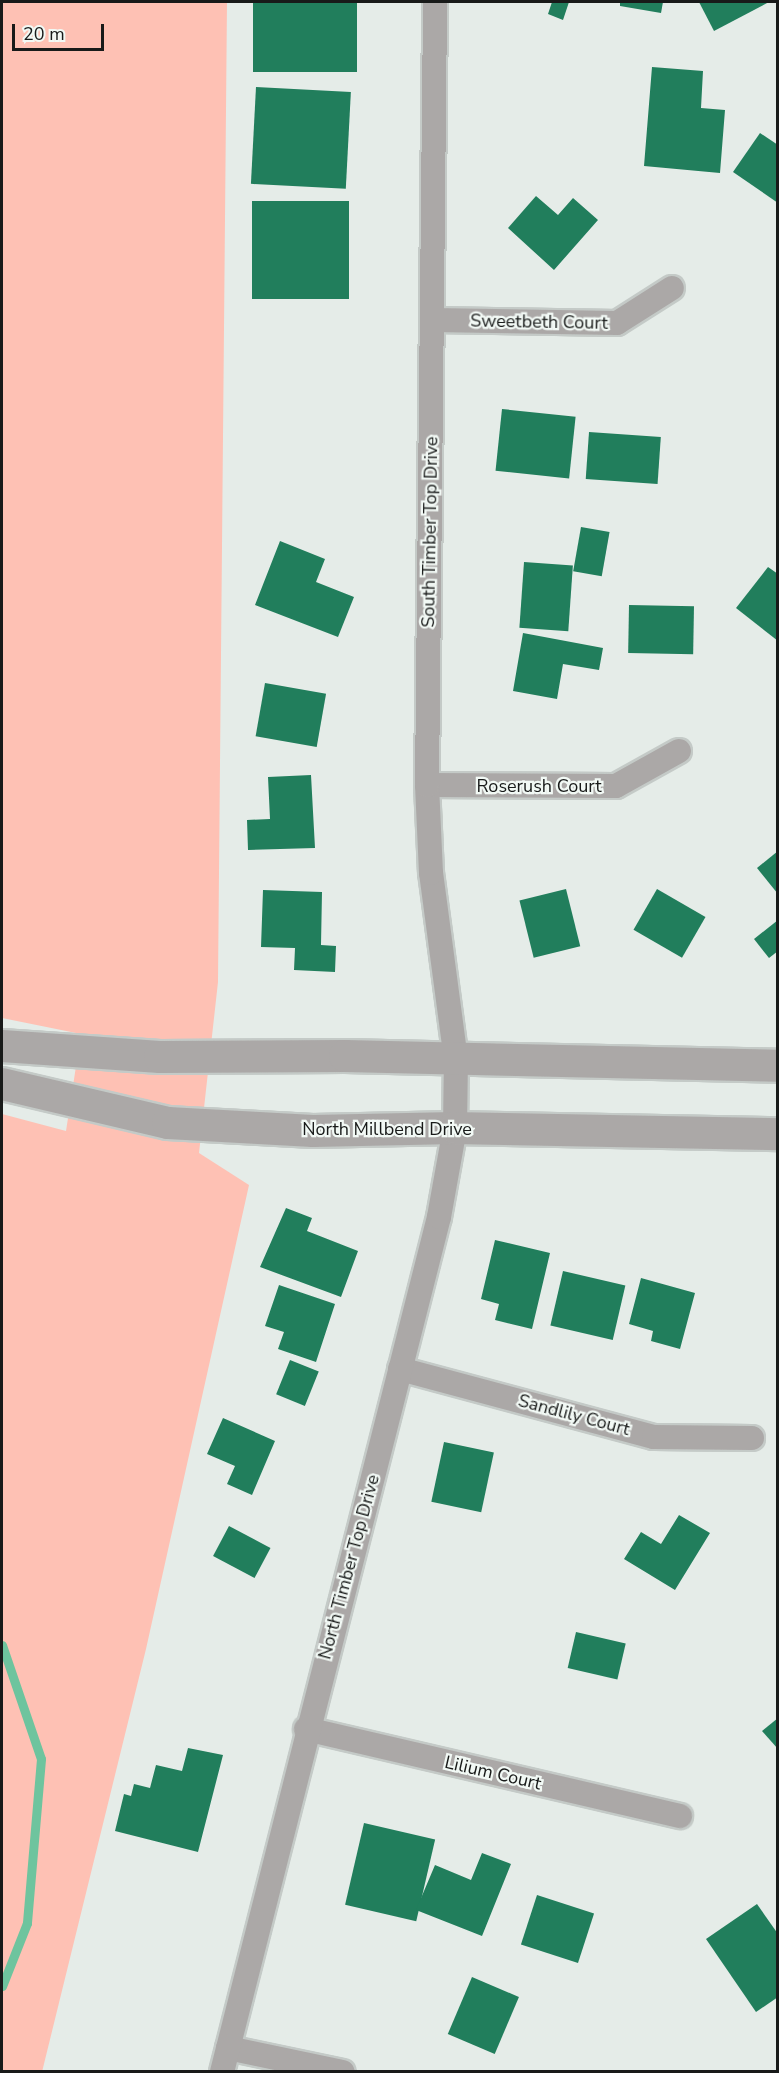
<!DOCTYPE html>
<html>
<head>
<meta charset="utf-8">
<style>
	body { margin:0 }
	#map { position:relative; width:779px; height:2073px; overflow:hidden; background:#e5ece8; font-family:"Nunito Sans",sans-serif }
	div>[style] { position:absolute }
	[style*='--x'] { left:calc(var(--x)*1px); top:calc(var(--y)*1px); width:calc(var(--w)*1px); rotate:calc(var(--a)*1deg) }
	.green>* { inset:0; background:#fec1b4 }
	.stream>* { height:9px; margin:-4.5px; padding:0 4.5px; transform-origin:4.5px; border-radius:4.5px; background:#6ec49e }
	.building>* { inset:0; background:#217e5c; transform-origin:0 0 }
	.roads { filter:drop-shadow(2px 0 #c4cac7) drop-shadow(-2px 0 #c4cac7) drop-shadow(0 2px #c4cac7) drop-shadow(0 -2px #c4cac7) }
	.minor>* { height:24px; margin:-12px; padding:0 12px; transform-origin:12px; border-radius:12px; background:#aba8a7 }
	.tertiary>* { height:32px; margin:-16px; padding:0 16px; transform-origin:16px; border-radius:16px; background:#aba8a7 }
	span { translate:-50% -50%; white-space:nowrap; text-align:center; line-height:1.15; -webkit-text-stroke:4.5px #f2f9f5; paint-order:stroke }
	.street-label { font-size:18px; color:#181a19 }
	.frame { position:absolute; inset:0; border:3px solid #181a19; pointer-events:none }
	.scale { position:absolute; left:12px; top:24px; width:92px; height:27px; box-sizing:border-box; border:3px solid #181a19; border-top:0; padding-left:8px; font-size:18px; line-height:21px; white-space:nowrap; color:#181a19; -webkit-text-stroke:4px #f2f9f5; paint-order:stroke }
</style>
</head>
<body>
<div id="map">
	<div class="green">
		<i style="clip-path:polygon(2px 2px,227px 2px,218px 982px,199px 1153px,249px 1185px,146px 1649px,42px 2072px,2px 2071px,2px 1114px,66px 1131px,81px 1034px,2px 1018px)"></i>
	</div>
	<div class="stream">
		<i style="--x:2;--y:1645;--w:120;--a:71.1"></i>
		<i style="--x:41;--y:1759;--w:165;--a:94.9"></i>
		<i style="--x:27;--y:1923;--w:68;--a:111.6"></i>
	</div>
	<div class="building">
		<i style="left:253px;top:2px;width:104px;height:70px"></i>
		<i style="clip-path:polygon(552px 2px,569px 2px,563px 20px,548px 14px)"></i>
		<i style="clip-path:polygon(620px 2px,663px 2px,661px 13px,620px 6px)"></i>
		<i style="clip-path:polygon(699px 2px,769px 2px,714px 31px)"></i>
		<i style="clip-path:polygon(652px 67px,703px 71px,701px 108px,725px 110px,720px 173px,644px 166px)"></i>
		<i style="left:256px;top:87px;width:95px;height:97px;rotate:3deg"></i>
		<i style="clip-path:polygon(760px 133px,778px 145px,778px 203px,733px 172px)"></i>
		<i style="clip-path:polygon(536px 196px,558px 215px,573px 198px,598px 220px,554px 270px,508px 228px)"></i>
		<i style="left:349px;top:201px;width:98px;height:97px;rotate:90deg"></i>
		<i style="left:502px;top:409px;width:74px;height:62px;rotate:6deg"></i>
		<i style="left:589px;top:432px;width:72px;height:47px;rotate:4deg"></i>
		<i style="left:581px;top:527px;width:29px;height:45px;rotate:10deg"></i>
		<i style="clip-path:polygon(280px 541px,325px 559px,316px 582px,354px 597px,338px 637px,255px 605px)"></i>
		<i style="left:524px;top:562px;width:49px;height:66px;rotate:4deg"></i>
		<i style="clip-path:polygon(768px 567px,778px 574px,778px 641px,736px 608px)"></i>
		<i style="left:629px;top:605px;width:65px;height:48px;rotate:1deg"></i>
		<i style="clip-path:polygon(523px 633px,603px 648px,599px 670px,563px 664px,557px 699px,513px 691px)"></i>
		<i style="left:265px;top:683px;width:62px;height:54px;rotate:10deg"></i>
		<i style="clip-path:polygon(311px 775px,315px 848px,248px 850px,247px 820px,270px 819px,268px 777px)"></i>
		<i style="clip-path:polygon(778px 851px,778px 894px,757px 868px)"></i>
		<i style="left:566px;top:889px;width:59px;height:48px;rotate:76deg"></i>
		<i style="left:657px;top:889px;width:56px;height:47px;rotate:30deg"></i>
		<i style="clip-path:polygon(263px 890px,322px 892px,321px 945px,336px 946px,335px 972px,294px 970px,295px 948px,261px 947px)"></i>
		<i style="clip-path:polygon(778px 920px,778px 951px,769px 958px,754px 939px)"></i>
		<i style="clip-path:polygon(286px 1208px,312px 1218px,307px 1231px,358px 1251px,341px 1297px,260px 1267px)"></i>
		<i style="clip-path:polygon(495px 1240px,550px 1253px,532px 1329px,495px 1320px,499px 1304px,481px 1299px)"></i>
		<i style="left:563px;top:1271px;width:64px;height:56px;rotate:13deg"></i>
		<i style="clip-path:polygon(641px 1278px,695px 1293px,680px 1349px,651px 1341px,653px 1331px,629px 1324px)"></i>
		<i style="clip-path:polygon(279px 1285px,335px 1304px,316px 1362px,278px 1349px,284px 1332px,265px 1326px)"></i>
		<i style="left:290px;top:1360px;width:31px;height:37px;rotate:22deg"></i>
		<i style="clip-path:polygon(223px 1418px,275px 1441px,252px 1495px,227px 1484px,235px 1466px,207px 1454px)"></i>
		<i style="left:444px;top:1442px;width:51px;height:61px;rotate:12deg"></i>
		<i style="clip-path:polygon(679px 1515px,710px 1533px,675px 1590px,624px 1559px,641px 1532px,661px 1544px)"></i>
		<i style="left:229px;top:1526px;width:47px;height:34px;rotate:28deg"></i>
		<i style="left:576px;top:1632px;width:51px;height:37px;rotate:13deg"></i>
		<i style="clip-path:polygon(778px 1718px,778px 1749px,762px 1731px)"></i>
		<i style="clip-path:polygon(188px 1748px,223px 1755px,198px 1852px,115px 1831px,124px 1794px,131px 1796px,134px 1784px,150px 1788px,156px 1765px,182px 1771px)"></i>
		<i style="left:364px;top:1823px;width:73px;height:84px;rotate:13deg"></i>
		<i style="clip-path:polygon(482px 1853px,511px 1864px,482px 1936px,416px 1910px,435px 1865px,471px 1880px)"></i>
		<i style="left:537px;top:1895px;width:60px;height:52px;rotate:18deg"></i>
		<i style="clip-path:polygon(757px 1904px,778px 1934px,778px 1997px,756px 2012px,706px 1939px)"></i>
		<i style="left:472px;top:1977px;width:51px;height:62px;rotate:23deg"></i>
	</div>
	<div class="roads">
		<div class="minor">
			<i style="--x:433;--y:320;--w:184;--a:0.9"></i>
			<i style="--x:617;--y:323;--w:65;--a:-32.5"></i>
			<i style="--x:427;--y:785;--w:189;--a:0.3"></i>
			<i style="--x:616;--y:786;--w:72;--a:-29.1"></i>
			<i style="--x:400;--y:1369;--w:263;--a:15"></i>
			<i style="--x:654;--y:1437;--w:98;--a:0.6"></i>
			<i style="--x:306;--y:1729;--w:384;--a:13.1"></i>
			<i style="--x:228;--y:2048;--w:117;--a:11.8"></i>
			<i style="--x:222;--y:2072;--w:882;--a:-75.76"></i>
			<i style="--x:439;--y:1217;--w:90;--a:-79.8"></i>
			<i style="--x:455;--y:1128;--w:68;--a:-89.2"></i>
			<i style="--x:456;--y:1060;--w:189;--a:-97.6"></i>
			<i style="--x:431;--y:873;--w:88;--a:-92.6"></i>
			<i style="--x:427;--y:785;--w:783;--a:-89.41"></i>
		</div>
		<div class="tertiary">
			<i style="--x:2;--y:1046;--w:158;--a:4"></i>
			<i style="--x:160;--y:1057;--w:185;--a:-0.3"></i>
			<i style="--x:345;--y:1056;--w:433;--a:1.3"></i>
			<i style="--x:2;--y:1084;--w:171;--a:13.2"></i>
			<i style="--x:168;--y:1123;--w:145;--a:3.2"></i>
			<i style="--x:313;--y:1131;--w:142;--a:-1.2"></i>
			<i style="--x:455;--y:1128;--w:323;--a:1.1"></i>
		</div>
	</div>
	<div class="street-label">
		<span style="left:539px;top:322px;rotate:1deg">Sweetbeth Court</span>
		<span style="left:430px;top:532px;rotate:-89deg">South Timber Top Drive</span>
		<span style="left:539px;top:786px">Roserush Court</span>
		<span style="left:387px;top:1129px">North Millbend Drive</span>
		<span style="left:574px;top:1415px;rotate:15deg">Sandlily Court</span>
		<span style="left:349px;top:1567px;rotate:-75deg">North Timber Top Drive</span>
		<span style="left:493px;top:1773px;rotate:13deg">Lilium Court</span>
	</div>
	<div class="frame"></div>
	<div class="scale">20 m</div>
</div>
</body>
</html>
